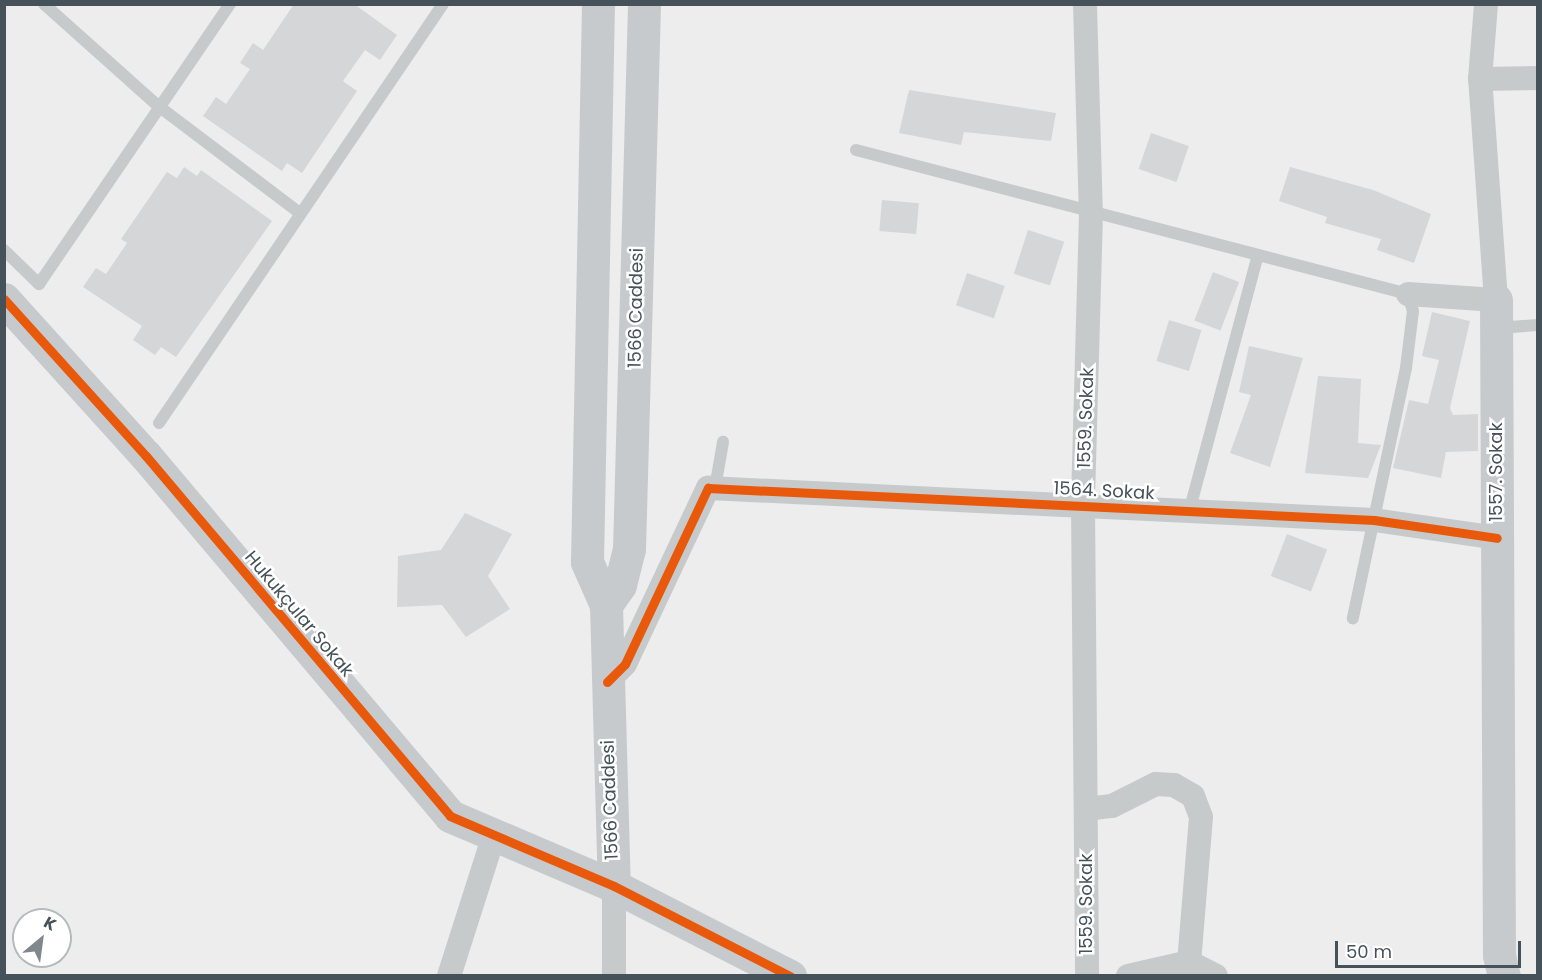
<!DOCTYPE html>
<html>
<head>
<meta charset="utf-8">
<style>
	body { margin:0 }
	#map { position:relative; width:1542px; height:980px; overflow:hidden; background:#eeeded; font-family:Poppins,sans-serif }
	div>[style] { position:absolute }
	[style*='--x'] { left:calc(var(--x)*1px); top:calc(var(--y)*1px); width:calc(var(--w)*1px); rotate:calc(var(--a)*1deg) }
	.building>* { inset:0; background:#d5d6d7; transform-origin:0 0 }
	.lane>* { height:12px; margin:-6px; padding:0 6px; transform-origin:6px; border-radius:6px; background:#c7cacb }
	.street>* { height:24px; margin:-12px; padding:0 12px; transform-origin:12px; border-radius:12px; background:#c7cacb }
	.secondary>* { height:33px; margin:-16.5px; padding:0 16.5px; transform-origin:16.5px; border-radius:16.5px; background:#c7cacd }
	.cycleway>* { height:9px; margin:-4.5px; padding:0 4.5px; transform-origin:4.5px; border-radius:4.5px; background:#e8590c }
	span { translate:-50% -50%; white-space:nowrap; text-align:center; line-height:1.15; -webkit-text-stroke:5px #fff; paint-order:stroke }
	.street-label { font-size:18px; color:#455259 }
	.frame { position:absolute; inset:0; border:6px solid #455259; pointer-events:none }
	.north { position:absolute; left:12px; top:908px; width:60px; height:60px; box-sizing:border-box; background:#fff; border:2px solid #b5babd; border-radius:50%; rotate:29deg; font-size:16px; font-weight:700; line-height:24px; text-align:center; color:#455259 }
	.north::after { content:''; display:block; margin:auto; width:21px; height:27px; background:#80888d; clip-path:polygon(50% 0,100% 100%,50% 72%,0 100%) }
	.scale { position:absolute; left:1335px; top:941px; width:186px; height:27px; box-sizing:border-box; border:3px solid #455259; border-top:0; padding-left:8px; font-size:18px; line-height:21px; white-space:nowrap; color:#455259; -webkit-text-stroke:4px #fff; paint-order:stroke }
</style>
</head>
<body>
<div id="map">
	<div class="building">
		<i style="clip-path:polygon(294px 4px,354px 4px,397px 35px,380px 60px,365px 50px,343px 81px,357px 91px,302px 173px,287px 163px,282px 171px,203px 116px,216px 97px,226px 104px,250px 69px,240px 63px,253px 43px,263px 50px)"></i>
		<i style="clip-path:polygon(909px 90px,1056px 113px,1051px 141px,964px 132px,961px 145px,899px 133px)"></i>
		<i style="left:1151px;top:133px;width:40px;height:38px;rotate:19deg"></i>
		<i style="clip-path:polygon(184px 167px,197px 176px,201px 170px,272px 221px,176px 357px,161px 347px,155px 355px,133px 340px,142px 326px,83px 287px,96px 268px,106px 274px,127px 243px,121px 239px,167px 172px,177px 178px)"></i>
		<i style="clip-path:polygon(1290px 167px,1373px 190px,1431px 214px,1414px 263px,1377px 250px,1381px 239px,1325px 223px,1327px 217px,1279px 201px)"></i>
		<i style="left:882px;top:200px;width:37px;height:31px;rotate:5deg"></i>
		<i style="left:1028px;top:230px;width:38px;height:46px;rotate:18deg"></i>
		<i style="left:1213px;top:272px;width:28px;height:52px;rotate:21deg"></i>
		<i style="left:967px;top:273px;width:40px;height:34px;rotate:19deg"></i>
		<i style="clip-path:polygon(1432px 312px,1470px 321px,1450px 408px,1453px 415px,1478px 414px,1478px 451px,1446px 452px,1441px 478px,1393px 468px,1409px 400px,1428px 404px,1439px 360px,1422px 356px)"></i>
		<i style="left:1169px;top:320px;width:34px;height:43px;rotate:17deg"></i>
		<i style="clip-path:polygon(1249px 346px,1303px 358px,1270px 467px,1230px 453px,1251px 395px,1239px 392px)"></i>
		<i style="clip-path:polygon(1318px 376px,1361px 379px,1358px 443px,1381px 445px,1368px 478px,1305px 473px)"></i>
		<i style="clip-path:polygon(465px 513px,512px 534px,488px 576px,510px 609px,466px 637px,442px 605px,397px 607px,398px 556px,441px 550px)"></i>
		<i style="left:1287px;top:534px;width:43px;height:45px;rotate:21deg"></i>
	</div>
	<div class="lane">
		<i style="--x:44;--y:4;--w:152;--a:41.8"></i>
		<i style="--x:157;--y:105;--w:179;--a:37.1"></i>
		<i style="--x:856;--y:150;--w:570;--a:14.62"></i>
		<i style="--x:1408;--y:294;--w:18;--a:74"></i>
		<i style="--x:1413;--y:311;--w:57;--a:97"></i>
		<i style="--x:1406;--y:368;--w:256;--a:102"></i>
		<i style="--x:4;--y:250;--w:49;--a:44.2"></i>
		<i style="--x:39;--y:284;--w:339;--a:-55.7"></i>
		<i style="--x:1497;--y:328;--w:41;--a:-4.2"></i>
		<i style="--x:159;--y:423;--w:506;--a:-55.87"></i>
		<i style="--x:715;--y:488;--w:47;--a:-80.1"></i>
		<i style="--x:1189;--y:512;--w:263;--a:-75"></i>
	</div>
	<div class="street">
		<i style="--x:1085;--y:4;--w:209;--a:88.4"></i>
		<i style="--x:1091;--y:213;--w:293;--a:91.6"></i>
		<i style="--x:1083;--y:506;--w:470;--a:89.5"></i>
		<i style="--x:1480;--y:79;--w:58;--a:-1"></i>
		<i style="--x:1408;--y:294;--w:88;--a:3.9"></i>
		<i style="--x:1496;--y:300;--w:222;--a:-94.1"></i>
		<i style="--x:1480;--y:79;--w:75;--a:-85.4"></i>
		<i style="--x:607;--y:682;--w:25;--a:-45"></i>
		<i style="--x:625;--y:664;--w:195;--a:-64.8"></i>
		<i style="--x:708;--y:488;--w:667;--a:2.75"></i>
		<i style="--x:1374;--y:520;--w:124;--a:8.3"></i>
		<i style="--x:1086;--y:809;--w:26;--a:-7"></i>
		<i style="--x:1112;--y:806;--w:49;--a:-26.6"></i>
		<i style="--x:1156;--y:784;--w:18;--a:3"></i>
		<i style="--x:1174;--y:785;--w:22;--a:30"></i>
		<i style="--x:1193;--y:796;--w:22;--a:69"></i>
		<i style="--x:1201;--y:817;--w:145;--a:94.7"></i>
		<i style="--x:614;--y:886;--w:90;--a:90"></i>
		<i style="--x:449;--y:976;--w:145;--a:-72.3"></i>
		<i style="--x:1128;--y:976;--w:63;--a:-12.9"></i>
		<i style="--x:1189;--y:962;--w:30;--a:27"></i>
	</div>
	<div class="secondary">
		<i style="--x:598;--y:4;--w:558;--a:91.13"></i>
		<i style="--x:587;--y:562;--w:47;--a:66.2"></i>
		<i style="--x:606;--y:605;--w:281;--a:88.4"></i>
		<i style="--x:4;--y:299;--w:212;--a:47.9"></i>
		<i style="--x:146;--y:456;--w:471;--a:49.8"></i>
		<i style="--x:450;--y:816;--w:178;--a:23.1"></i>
		<i style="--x:614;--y:886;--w:198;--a:27.1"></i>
		<i style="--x:1496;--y:300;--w:655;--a:89.74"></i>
		<i style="--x:1499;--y:955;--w:22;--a:77"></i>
		<i style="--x:606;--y:605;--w:24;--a:-55"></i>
		<i style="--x:620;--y:585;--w:37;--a:-76"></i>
		<i style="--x:629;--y:549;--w:545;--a:-88.42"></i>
	</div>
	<div class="cycleway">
		<i style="--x:4;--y:299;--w:212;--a:47.9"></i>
		<i style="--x:146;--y:456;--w:471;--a:49.8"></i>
		<i style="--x:450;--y:816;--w:178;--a:23.1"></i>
		<i style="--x:614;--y:886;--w:198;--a:27.1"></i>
		<i style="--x:607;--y:682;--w:25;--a:-45"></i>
		<i style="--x:625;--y:664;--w:195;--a:-64.8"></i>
		<i style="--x:708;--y:488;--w:667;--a:2.75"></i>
		<i style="--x:1374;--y:520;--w:124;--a:8.3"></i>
	</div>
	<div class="street-label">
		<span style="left:636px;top:308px;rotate:-89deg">1566 Caddesi</span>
		<span style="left:1086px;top:418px;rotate:-88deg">1559. Sokak</span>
		<span style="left:1496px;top:472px;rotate:-90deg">1557. Sokak</span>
		<span style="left:1104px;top:491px;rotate:3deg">1564. Sokak</span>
		<span style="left:299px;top:614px;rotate:50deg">Hukukçular Sokak</span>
		<span style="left:610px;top:800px;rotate:-92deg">1566 Caddesi</span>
		<span style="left:1086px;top:904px;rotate:-90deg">1559. Sokak</span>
	</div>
	<div class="frame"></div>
	<div class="north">K</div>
	<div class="scale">50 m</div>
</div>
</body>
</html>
